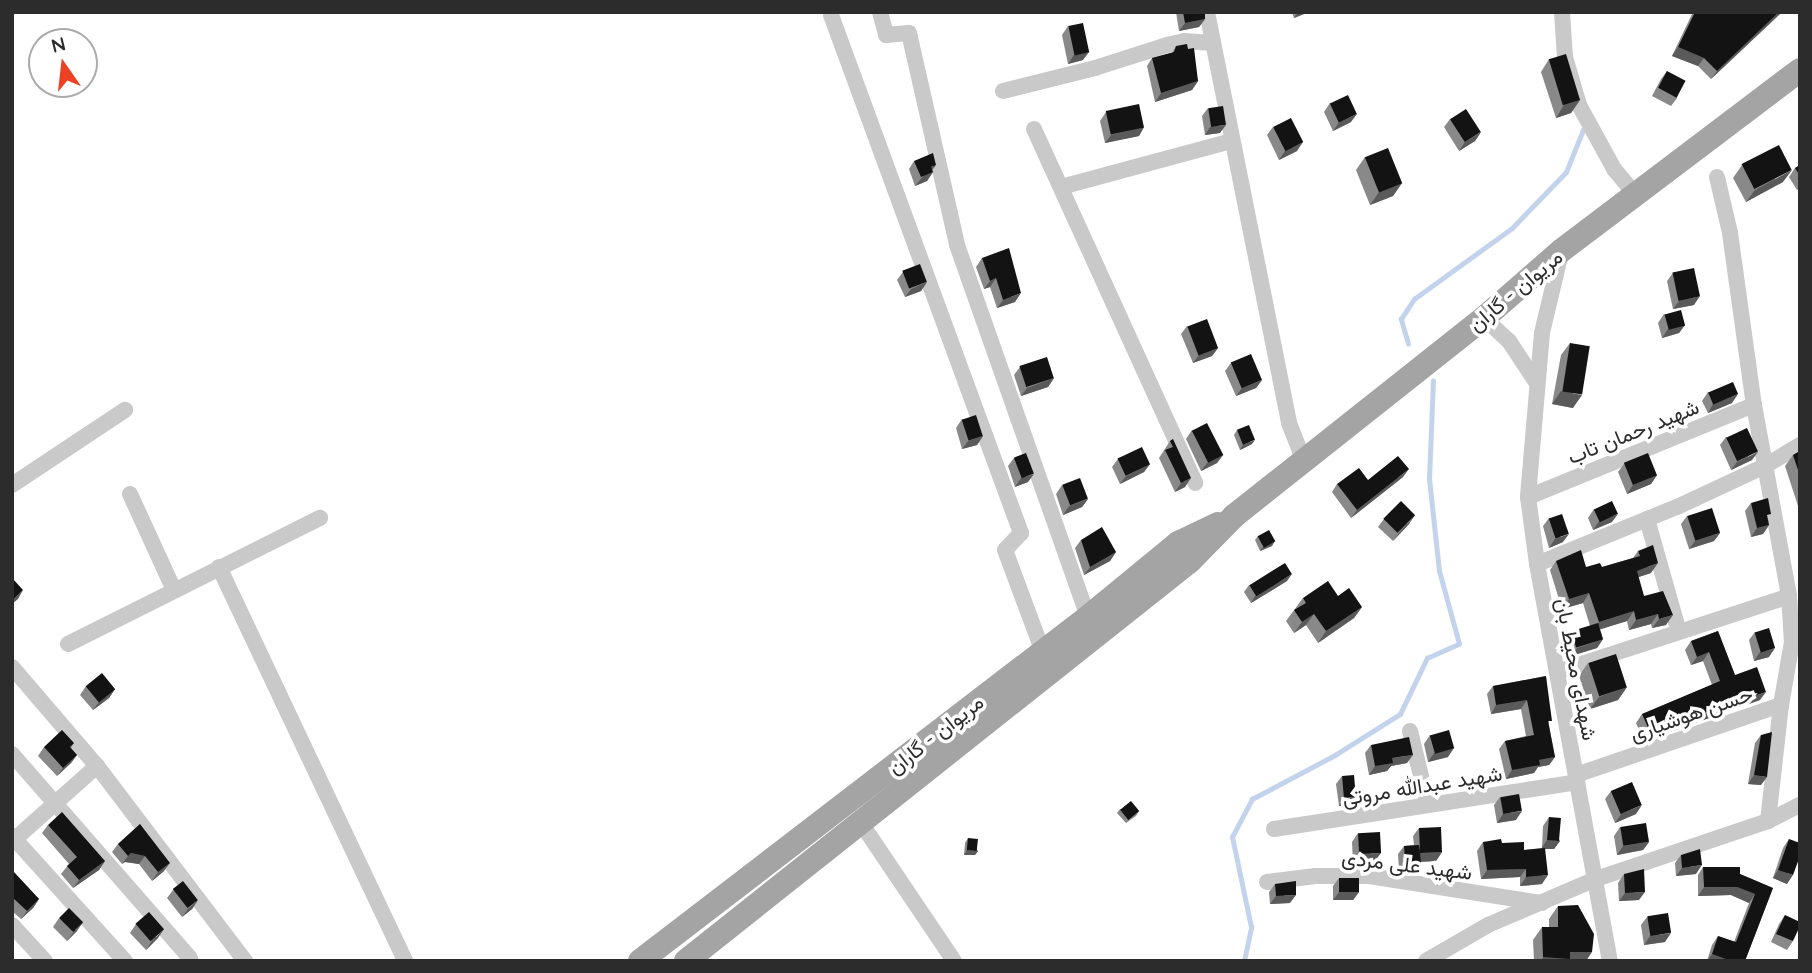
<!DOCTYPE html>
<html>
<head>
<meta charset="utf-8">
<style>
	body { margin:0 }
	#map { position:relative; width:1812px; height:973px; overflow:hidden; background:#fff; font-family:Quicksand,Vazirmatn,sans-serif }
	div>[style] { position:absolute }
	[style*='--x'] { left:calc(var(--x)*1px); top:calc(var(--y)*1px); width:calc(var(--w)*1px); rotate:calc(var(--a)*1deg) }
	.stream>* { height:4.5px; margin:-2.25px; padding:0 2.25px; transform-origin:2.25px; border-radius:2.25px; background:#c3d3ec }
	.street>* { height:16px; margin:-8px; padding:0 8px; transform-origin:8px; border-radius:8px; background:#c9c9c9 }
	.primary>* { height:24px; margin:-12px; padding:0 12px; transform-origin:12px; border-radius:12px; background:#a4a4a4 }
	.wall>* { inset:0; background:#898989 }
	.shaded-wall>* { inset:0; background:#5a5a5a }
	.building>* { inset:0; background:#131313; transform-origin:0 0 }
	span { translate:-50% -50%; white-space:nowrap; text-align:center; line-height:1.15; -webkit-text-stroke:7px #fff; paint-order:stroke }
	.street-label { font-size:21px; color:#2c2c2c }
	.frame { position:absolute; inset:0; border:14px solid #2c2c2c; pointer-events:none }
	.north { position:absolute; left:28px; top:28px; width:70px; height:70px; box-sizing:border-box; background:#fff; border:2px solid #ababab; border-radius:50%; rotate:346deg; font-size:19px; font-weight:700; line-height:28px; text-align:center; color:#2c2c2c }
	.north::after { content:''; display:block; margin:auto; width:24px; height:32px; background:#ed4124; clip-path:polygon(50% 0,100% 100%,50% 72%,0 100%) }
</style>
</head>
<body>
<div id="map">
	<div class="stream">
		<i style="--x:1408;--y:344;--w:26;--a:-106"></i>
		<i style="--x:1401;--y:319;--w:24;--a:-57"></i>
		<i style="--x:1414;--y:299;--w:121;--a:-35.9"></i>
		<i style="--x:1512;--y:228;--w:78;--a:-46"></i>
		<i style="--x:1566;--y:172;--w:45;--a:-68"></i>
		<i style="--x:1244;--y:961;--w:35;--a:-78"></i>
		<i style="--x:1251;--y:927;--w:92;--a:-101.9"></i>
		<i style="--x:1232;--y:837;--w:43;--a:-62.2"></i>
		<i style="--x:1252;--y:799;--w:94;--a:-27.9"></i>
		<i style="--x:1335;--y:755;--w:77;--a:-32.2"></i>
		<i style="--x:1400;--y:714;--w:62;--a:-64.3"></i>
		<i style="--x:1427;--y:658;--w:35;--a:-24"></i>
		<i style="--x:1459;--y:644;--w:76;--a:-105.3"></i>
		<i style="--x:1439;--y:571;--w:93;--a:-96.2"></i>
		<i style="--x:1429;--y:479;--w:98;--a:-87.7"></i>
	</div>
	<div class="street">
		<i style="--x:880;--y:12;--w:24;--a:75"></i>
		<i style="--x:886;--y:35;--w:23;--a:-5"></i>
		<i style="--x:909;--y:33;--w:217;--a:77.2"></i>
		<i style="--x:957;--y:245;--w:394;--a:70.6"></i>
		<i style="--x:1207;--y:12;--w:419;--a:78.7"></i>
		<i style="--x:1289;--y:423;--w:41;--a:68.5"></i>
		<i style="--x:1562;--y:12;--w:45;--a:86.2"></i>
		<i style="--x:1565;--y:57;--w:50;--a:73.7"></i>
		<i style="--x:1579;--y:105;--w:73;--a:61.3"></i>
		<i style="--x:1614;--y:169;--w:34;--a:50"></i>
		<i style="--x:831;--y:15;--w:552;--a:69.86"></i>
		<i style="--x:1021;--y:533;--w:23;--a:133"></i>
		<i style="--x:1005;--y:550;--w:109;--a:69.6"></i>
		<i style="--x:1003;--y:91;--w:95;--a:-14"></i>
		<i style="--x:1095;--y:68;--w:76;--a:-17.7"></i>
		<i style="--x:1167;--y:45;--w:17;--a:-13"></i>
		<i style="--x:1184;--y:41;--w:29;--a:4"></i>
		<i style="--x:1034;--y:129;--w:389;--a:65.5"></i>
		<i style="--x:1717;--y:177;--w:57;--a:76.9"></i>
		<i style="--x:1730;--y:233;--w:174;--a:82.1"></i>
		<i style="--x:1754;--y:405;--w:194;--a:79.6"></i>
		<i style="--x:1789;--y:596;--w:46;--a:86.3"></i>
		<i style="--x:1792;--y:642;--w:64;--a:99.9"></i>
		<i style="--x:1781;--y:705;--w:117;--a:96.4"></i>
		<i style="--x:1061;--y:187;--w:177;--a:-15.1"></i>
		<i style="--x:1561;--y:253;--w:82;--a:103.4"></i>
		<i style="--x:1542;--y:333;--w:165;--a:94.9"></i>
		<i style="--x:1528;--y:497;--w:68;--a:82.3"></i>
		<i style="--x:1537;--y:564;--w:404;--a:79.6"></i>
		<i style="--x:1484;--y:318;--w:34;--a:43"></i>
		<i style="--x:1509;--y:341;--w:49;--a:56.6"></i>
		<i style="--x:12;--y:485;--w:136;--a:-33.6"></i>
		<i style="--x:130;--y:494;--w:106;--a:65.4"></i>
		<i style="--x:1528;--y:497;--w:244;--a:-22.2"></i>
		<i style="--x:1647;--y:519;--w:117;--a:74.2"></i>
		<i style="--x:1537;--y:564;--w:151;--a:-22.2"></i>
		<i style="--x:1677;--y:507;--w:97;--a:-25"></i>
		<i style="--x:1765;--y:466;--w:41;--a:-31"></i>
		<i style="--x:219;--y:567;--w:436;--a:64.7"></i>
		<i style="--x:68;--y:644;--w:282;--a:-26.6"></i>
		<i style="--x:12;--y:667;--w:130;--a:49.4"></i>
		<i style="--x:97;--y:766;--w:245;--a:52.8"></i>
		<i style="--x:1557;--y:672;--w:244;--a:-18.1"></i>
		<i style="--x:1410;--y:731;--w:76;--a:76.3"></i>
		<i style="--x:12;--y:754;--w:271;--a:48.9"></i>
		<i style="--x:1576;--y:775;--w:217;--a:-18.9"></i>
		<i style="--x:861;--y:823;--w:166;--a:56"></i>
		<i style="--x:1274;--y:829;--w:307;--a:-8.8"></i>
		<i style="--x:12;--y:836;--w:169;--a:47.9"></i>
		<i style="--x:15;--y:839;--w:110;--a:-41.7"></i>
		<i style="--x:1267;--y:882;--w:49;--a:-7"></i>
		<i style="--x:1316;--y:876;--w:53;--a:0"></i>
		<i style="--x:1369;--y:876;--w:175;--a:8.9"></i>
		<i style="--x:12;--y:925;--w:49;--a:47.5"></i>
		<i style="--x:1426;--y:961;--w:72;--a:-30.1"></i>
		<i style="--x:1488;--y:925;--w:117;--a:-23.1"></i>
		<i style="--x:1596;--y:879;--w:182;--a:-18.6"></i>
		<i style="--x:1768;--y:821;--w:36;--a:-27"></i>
	</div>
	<div class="primary">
		<i style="--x:640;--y:961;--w:565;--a:-37.52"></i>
		<i style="--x:1088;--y:617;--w:117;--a:-39.4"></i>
		<i style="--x:1178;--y:543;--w:44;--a:-25.4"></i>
		<i style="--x:686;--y:961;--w:643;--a:-38.44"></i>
		<i style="--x:1190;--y:561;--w:63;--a:-45.6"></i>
		<i style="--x:1234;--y:516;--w:319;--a:-38.4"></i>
		<i style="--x:1484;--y:318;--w:103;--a:-41.1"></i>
		<i style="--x:1562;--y:250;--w:298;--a:-37.1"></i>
	</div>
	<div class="wall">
		<i style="clip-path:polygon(1176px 12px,1205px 12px,1205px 19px,1199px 27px,1179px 31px)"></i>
		<i style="clip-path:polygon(1292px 12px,1309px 12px,1294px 18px)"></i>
		<i style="clip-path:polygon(1693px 12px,1735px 12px,1737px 13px,1739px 12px,1782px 12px,1711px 79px,1698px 66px,1672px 56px)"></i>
		<i style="clip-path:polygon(1068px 26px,1083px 60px,1068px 64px,1062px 35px)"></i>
		<i style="clip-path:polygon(1176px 46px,1188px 49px,1198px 81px,1192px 90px,1155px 102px,1147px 66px,1152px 58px,1172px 53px)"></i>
		<i style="clip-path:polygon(1549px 59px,1580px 100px,1571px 113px,1556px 118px,1541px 72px)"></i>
		<i style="clip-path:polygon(1667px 71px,1677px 98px,1671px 106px,1652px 96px,1661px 79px)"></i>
		<i style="clip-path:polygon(1330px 103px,1351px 122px,1333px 131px,1324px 112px)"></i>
		<i style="clip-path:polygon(1208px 108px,1220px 133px,1205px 135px,1202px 116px)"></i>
		<i style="clip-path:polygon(1106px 112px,1144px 127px,1139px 136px,1105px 143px,1100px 121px)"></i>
		<i style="clip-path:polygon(1450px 119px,1481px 132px,1475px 141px,1459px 151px,1444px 127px)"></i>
		<i style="clip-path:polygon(1273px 127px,1297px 151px,1279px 160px,1267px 135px)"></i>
		<i style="clip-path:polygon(1365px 157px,1402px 183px,1393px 196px,1370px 205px,1356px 170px)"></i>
		<i style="clip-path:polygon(914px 161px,932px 170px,933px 172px,927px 181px,915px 186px,909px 169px)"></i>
		<i style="clip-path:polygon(1742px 165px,1783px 182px,1746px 202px,1733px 178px)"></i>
		<i style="clip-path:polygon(1800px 165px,1800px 188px,1797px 190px,1789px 177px,1795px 168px)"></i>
		<i style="clip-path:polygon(982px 258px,1015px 302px,997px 308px,990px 287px,984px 289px,976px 267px)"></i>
		<i style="clip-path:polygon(903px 272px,927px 282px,921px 291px,905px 297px,897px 280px)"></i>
		<i style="clip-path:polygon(1673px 273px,1694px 305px,1673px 309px,1667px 281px)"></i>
		<i style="clip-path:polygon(1664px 314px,1685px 325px,1679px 333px,1662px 338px,1658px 323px)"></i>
		<i style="clip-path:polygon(1187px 326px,1218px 348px,1212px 356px,1193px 363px,1181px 334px)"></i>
		<i style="clip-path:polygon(1570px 343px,1573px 408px,1552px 404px,1561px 355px)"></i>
		<i style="clip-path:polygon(1231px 363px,1262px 380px,1256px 388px,1236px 396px,1225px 371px)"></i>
		<i style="clip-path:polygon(1020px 367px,1054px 378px,1048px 387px,1021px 396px,1014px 375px)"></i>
		<i style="clip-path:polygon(1708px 392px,1732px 403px,1708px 413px,1702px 401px)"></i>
		<i style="clip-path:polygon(962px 419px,983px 436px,977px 445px,962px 449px,956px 428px)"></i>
		<i style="clip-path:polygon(1192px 430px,1223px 455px,1217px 463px,1201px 471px,1186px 439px)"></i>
		<i style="clip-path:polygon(1237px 430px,1252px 444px,1240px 450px,1234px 435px)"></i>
		<i style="clip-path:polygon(1726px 437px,1752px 460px,1731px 470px,1720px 445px)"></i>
		<i style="clip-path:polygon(1173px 439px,1185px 487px,1175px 492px,1159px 458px,1170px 441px)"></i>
		<i style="clip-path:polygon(1800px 451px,1800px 512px,1785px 466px,1793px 455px)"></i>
		<i style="clip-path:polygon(1014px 458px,1028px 482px,1015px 487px,1008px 466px)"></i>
		<i style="clip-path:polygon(1118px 459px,1150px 464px,1144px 472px,1120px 484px,1112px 467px)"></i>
		<i style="clip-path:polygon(1624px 464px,1657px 475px,1651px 484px,1627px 494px,1618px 472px)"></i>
		<i style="clip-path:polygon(1403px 477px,1351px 518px,1332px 492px,1337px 484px)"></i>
		<i style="clip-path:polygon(1062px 485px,1088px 499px,1082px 507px,1063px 515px,1056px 494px)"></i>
		<i style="clip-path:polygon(1751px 503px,1768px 519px,1769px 525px,1763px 534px,1751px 537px,1745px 511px)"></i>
		<i style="clip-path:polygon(1594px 509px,1612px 522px,1593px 530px,1588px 518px)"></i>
		<i style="clip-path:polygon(1687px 516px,1720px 533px,1714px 541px,1689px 549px,1681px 524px)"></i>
		<i style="clip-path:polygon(1549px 518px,1563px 542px,1549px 548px,1543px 526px)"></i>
		<i style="clip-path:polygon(1384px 519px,1409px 524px,1393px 541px,1378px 527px)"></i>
		<i style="clip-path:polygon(1258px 536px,1272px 546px,1260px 551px,1255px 540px)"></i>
		<i style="clip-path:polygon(1081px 540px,1116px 552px,1110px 561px,1084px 575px,1075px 548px)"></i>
		<i style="clip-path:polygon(1638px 551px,1651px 573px,1638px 577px,1644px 596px,1666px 625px,1652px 628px,1651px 624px,1629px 630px,1627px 621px,1600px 629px,1603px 639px,1597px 648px,1571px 656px,1566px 641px,1572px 632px,1590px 626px,1583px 603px,1562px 609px,1550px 570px,1556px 561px,1586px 567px,1602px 567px,1633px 558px)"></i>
		<i style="clip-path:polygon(1287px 581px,1251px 603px,1244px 592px,1249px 585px)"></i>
		<i style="clip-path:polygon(1338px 596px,1362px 607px,1354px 618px,1318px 643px,1306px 625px,1294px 633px,1286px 621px,1303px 598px)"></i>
		<i style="clip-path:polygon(1718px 631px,1735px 675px,1760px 700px,1644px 741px,1636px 723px,1642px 714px,1712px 685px,1703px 661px,1691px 665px,1685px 650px,1691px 641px)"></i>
		<i style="clip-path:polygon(1755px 632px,1769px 657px,1754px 661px,1749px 640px)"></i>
		<i style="clip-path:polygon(1588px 663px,1627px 687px,1618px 700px,1590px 709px,1579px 676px)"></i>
		<i style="clip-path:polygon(1546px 676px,1549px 725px,1555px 757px,1549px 765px,1538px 767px,1534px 773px,1506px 779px,1499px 749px,1505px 741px,1526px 736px,1521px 709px,1491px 714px,1487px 694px,1493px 686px)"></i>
		<i style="clip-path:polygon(86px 686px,115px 689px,109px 698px,93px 710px,80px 695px)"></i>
		<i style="clip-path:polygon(1430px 735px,1448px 757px,1428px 762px,1424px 744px)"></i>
		<i style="clip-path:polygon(1761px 735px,1761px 785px,1748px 784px,1755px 743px)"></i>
		<i style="clip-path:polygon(74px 743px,71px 748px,77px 755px,71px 763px,57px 776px,38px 756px,44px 747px)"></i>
		<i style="clip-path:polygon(1371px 745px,1407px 763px,1391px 766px,1387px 771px,1369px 775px,1365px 753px)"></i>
		<i style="clip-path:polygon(1342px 776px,1350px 805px,1339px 806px,1336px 784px)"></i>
		<i style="clip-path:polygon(1611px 791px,1636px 814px,1615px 823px,1605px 799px)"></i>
		<i style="clip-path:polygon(1500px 797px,1516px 820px,1497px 823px,1494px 805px)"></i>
		<i style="clip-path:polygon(1120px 809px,1139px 811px,1136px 816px,1126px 823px,1117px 813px)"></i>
		<i style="clip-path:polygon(1549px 817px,1560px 841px,1554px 849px,1545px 849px,1542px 884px,1520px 886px,1520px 877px,1481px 879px,1477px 851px,1483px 842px,1502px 843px,1524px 850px,1542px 848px,1543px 826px)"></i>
		<i style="clip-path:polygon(140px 824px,164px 871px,152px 881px,139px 864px,125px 862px,122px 864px,112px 852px,118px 844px)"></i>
		<i style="clip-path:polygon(48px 825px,105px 861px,99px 870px,73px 888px,61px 874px,69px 864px,42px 833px)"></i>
		<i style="clip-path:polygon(1620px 827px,1649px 842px,1643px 850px,1617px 855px,1614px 836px)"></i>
		<i style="clip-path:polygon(1419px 828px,1442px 852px,1436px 861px,1421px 862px,1421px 864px,1415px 873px,1399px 870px,1398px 854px,1404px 846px,1414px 845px,1413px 836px)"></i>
		<i style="clip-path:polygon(1358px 833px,1375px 861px,1353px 862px,1352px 842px)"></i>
		<i style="clip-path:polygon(968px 838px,978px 851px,975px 855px,964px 855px,965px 843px)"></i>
		<i style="clip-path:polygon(1789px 839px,1787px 884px,1773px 878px,1783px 848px)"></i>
		<i style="clip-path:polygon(1681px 855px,1696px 874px,1676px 876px,1675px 863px)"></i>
		<i style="clip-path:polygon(1703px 867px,1740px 874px,1773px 888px,1745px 961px,1707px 961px,1712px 945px,1718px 936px,1734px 942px,1749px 903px,1731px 895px,1698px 896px,1698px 875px)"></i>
		<i style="clip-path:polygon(12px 870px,39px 899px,33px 908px,21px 919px,12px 911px)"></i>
		<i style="clip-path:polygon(1624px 874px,1639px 900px,1619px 901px,1618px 883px)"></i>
		<i style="clip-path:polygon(1339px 878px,1359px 892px,1353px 900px,1333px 900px,1333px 886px)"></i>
		<i style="clip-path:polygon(1275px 884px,1290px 903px,1270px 904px,1269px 892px)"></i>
		<i style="clip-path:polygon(173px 890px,198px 900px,192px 909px,182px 917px,167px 898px)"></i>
		<i style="clip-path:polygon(1558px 906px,1586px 961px,1534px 961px,1533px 940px,1542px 927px,1549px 927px,1549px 919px)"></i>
		<i style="clip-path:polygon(1785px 915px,1793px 941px,1787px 950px,1771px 942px,1779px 924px)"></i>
		<i style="clip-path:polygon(1647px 917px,1665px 942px,1644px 945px,1641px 925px)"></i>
		<i style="clip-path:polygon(59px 918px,77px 931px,67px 941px,53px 927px)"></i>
		<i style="clip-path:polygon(136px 924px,158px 938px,146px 950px,130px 933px)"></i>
	</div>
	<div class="shaded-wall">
		<i style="clip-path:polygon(1298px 12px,1309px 12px,1294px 18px)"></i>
		<i style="clip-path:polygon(1779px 12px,1782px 12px,1711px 79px,1717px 71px)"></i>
		<i style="clip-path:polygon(1205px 19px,1199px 27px,1179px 31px,1185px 23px)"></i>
		<i style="clip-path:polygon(1678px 47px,1704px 58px,1698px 66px,1672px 56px)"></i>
		<i style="clip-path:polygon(1089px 52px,1083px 60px,1068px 64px,1074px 55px)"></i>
		<i style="clip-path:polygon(1198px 81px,1192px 90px,1155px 102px,1161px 93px)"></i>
		<i style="clip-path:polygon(1580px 100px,1571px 113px,1556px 118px,1564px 105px)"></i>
		<i style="clip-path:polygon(1357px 114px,1351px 122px,1333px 131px,1339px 122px)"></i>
		<i style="clip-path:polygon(1226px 125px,1220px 133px,1205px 135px,1210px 127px)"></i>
		<i style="clip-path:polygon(1144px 127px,1139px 136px,1105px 143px,1111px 135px)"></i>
		<i style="clip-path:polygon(1481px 132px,1475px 141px,1459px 151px,1465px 142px)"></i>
		<i style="clip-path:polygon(1303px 142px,1297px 151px,1279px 160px,1285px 151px)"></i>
		<i style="clip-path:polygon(936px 165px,930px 173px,933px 172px,927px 181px,915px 186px,931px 167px)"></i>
		<i style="clip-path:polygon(1792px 170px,1783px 182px,1746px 202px,1755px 190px)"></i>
		<i style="clip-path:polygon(1402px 183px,1393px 196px,1370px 205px,1379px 192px)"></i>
		<i style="clip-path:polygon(996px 278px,990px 287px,984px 289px,990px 281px)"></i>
		<i style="clip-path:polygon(927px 282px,921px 291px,905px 297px,911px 289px)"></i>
		<i style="clip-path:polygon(1021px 293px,1015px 302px,997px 308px,1003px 300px)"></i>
		<i style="clip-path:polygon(1700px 296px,1694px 305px,1673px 309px,1679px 301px)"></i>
		<i style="clip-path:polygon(1685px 325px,1679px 333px,1662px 338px,1668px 329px)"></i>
		<i style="clip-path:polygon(1218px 348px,1212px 356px,1193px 363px,1199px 355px)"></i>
		<i style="clip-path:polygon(1054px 378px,1048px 387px,1021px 396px,1027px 388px)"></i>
		<i style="clip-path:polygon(1262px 380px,1256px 388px,1236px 396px,1242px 388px)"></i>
		<i style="clip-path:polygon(1561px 391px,1582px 395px,1573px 408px,1552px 404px)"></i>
		<i style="clip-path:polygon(1738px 394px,1732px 403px,1708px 413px,1713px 404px)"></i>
		<i style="clip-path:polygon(983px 436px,977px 445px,962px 449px,968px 441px)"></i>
		<i style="clip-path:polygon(1255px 440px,1252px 444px,1240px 450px,1243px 445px)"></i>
		<i style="clip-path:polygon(1758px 452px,1752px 460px,1731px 470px,1737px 462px)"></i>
		<i style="clip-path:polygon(1223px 455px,1217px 463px,1201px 471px,1207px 463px)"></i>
		<i style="clip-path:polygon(1150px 464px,1144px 472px,1120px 484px,1126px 476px)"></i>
		<i style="clip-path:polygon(1409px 469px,1403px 477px,1351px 518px,1357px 510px)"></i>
		<i style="clip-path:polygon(1034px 474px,1028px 482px,1015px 487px,1021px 478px)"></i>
		<i style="clip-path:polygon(1657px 475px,1651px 484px,1627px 494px,1633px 485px)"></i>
		<i style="clip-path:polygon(1191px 478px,1185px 487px,1175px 492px,1181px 483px)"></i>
		<i style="clip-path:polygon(1088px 499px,1082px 507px,1063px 515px,1069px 506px)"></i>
		<i style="clip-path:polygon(1618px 514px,1612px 522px,1593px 530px,1599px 521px)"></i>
		<i style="clip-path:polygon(1415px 515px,1409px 524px,1393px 541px,1399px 533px)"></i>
		<i style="clip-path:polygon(1769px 525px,1763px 534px,1751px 537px,1757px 528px)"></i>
		<i style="clip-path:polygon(1720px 533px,1714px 541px,1689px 549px,1695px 541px)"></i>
		<i style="clip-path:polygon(1569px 534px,1563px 542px,1549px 548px,1555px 539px)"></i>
		<i style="clip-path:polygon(1275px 541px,1272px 546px,1260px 551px,1263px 547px)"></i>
		<i style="clip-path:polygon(1116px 552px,1110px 561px,1084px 575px,1090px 567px)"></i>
		<i style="clip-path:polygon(1658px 563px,1651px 573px,1630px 580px,1637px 571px)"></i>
		<i style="clip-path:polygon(1292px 574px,1287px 581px,1251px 603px,1255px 596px)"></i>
		<i style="clip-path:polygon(23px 590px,18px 599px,12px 604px,14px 599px)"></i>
		<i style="clip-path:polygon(1589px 593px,1583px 603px,1562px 609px,1569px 599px)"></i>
		<i style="clip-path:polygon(1362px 607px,1354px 618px,1318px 643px,1326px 631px)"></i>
		<i style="clip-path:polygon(1634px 611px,1627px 621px,1592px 632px,1599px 622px)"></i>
		<i style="clip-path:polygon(1314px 614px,1306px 625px,1294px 633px,1302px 622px)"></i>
		<i style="clip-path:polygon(1658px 614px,1651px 624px,1629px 630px,1636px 620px)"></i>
		<i style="clip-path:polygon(1673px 615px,1666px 625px,1652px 628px,1659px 619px)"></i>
		<i style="clip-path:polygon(1603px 639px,1597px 648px,1571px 656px,1577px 648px)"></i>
		<i style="clip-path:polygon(1775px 648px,1769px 657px,1754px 661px,1760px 652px)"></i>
		<i style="clip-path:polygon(1709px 652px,1703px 661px,1691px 665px,1697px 657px)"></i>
		<i style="clip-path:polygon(1627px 687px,1618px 700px,1590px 709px,1599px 697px)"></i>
		<i style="clip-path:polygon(115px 689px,109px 698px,93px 710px,99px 702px)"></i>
		<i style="clip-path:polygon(1766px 692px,1760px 700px,1644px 741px,1650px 732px)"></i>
		<i style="clip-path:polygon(1527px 700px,1521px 709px,1491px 714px,1496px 705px)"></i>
		<i style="clip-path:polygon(1454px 748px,1448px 757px,1428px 762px,1434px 753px)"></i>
		<i style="clip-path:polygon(77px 755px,71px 763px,57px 776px,63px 768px)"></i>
		<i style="clip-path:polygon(1413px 755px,1407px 763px,1391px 766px,1387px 771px,1369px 775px,1375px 766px,1392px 758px)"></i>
		<i style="clip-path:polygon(1555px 757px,1549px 765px,1538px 767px,1534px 773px,1506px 779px,1512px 770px,1539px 760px)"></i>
		<i style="clip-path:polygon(1754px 775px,1767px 777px,1761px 785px,1748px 784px)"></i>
		<i style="clip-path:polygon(1356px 797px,1350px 805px,1339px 806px,1344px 798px)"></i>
		<i style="clip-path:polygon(1642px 805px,1636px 814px,1615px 823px,1621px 814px)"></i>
		<i style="clip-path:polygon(1522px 811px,1516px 820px,1497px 823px,1503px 814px)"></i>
		<i style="clip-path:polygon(1547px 840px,1560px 841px,1554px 849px,1541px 849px)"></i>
		<i style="clip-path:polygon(1649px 842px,1643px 850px,1617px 855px,1623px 846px)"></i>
		<i style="clip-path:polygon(967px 850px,978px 851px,975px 855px,964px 855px)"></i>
		<i style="clip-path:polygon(1442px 852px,1436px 861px,1414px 862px,1420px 853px)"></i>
		<i style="clip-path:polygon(131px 853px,145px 856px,139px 864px,125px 862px,122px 864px,128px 856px)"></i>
		<i style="clip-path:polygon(1381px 853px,1375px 861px,1353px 862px,1359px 854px)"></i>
		<i style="clip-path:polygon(105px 861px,99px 870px,73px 888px,79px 880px)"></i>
		<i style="clip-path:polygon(1405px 862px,1421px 864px,1415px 873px,1399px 870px)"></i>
		<i style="clip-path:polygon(170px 863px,164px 871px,152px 881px,158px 872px)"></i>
		<i style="clip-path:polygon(1702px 865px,1696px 874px,1676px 876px,1682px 868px)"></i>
		<i style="clip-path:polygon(1526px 869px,1520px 877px,1481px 879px,1487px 870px)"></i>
		<i style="clip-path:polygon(1778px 870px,1793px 875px,1787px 884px,1773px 878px)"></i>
		<i style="clip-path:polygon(1548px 875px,1542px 884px,1520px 886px,1526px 877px)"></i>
		<i style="clip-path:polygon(1704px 887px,1737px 887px,1755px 894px,1749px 903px,1731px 895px,1698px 896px)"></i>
		<i style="clip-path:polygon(1339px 892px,1359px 892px,1353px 900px,1333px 900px)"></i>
		<i style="clip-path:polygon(1645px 892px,1639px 900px,1619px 901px,1625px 893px)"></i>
		<i style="clip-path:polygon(1296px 895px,1290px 903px,1270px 904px,1276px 896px)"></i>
		<i style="clip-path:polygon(39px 899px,33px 908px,21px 919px,27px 911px)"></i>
		<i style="clip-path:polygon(198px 900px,192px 909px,182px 917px,188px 909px)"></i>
		<i style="clip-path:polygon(83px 922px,77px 931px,67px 941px,73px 933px)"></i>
		<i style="clip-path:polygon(164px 929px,158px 938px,146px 950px,152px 941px)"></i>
		<i style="clip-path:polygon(1671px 933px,1665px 942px,1644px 945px,1650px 936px)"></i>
		<i style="clip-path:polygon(1570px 952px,1592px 952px,1586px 961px,1541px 961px,1543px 957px)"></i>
		<i style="clip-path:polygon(1712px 954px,1731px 961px,1707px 961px)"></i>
	</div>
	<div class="building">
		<i style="clip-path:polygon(1183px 12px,1205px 12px,1205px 19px,1185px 23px)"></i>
		<i style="clip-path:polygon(1695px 12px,1735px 12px,1737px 13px,1739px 12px,1779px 12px,1717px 71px,1704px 58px,1678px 47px)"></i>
		<i style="left:1083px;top:23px;width:30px;height:15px;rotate:78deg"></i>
		<i style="clip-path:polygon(1187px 44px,1188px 49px,1194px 48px,1198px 81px,1161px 93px,1152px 58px,1174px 52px,1176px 46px)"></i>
		<i style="left:1566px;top:54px;width:48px;height:18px;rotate:73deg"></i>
		<i style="left:1667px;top:71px;width:21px;height:19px;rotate:28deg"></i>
		<i style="left:1348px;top:95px;width:21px;height:20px;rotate:65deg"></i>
		<i style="left:1139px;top:104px;width:24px;height:34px;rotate:78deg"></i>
		<i style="left:1223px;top:106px;width:19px;height:15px;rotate:81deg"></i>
		<i style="left:1466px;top:109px;width:27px;height:19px;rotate:57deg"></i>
		<i style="left:1291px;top:118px;width:27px;height:20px;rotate:63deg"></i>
		<i style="left:1779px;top:145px;width:28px;height:42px;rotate:63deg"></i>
		<i style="left:1388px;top:148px;width:38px;height:25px;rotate:68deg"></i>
		<i style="clip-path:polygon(933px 153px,936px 165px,931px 167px,933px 172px,921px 177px,914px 161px)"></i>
		<i style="clip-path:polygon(1800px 165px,1800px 176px,1795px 168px)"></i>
		<i style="clip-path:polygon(1009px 248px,1021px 293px,1003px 300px,996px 278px,990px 281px,982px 258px)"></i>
		<i style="left:920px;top:264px;width:19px;height:19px;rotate:69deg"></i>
		<i style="left:1694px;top:268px;width:29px;height:22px;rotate:78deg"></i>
		<i style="left:1681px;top:310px;width:16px;height:17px;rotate:75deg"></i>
		<i style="left:1207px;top:319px;width:31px;height:21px;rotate:69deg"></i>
		<i style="left:1570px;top:343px;width:20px;height:49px;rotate:9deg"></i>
		<i style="left:1251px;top:354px;width:28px;height:22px;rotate:67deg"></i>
		<i style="left:1047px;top:357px;width:22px;height:29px;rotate:72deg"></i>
		<i style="left:1733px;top:382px;width:13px;height:27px;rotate:67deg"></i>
		<i style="left:976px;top:415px;width:22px;height:15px;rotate:72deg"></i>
		<i style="left:1207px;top:423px;width:36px;height:17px;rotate:63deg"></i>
		<i style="left:1249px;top:425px;width:16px;height:13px;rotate:68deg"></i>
		<i style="left:1747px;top:428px;width:26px;height:23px;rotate:65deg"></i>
		<i style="clip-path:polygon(1173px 439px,1191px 478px,1181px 483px,1165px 450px,1173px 447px,1170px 441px)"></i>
		<i style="left:1142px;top:447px;width:19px;height:27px;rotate:65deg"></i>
		<i style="clip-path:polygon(1800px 451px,1800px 476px,1793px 455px)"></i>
		<i style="left:1026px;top:453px;width:22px;height:13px;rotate:69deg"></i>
		<i style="left:1648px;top:453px;width:24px;height:26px;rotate:68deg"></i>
		<i style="clip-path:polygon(1398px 456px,1409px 469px,1357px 510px,1337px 484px,1359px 468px,1368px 480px)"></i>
		<i style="left:1080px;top:478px;width:22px;height:19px;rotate:69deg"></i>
		<i style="clip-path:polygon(1768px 498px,1771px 514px,1767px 515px,1769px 525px,1757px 528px,1751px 503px)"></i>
		<i style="left:1401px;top:501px;width:20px;height:25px;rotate:45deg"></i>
		<i style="left:1612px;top:501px;width:14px;height:20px;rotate:65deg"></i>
		<i style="left:1712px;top:508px;width:26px;height:26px;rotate:72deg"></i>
		<i style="left:1562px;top:514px;width:21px;height:14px;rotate:71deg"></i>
		<i style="clip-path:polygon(1102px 527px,1116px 552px,1090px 567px,1081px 540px)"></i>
		<i style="left:1269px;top:530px;width:13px;height:13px;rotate:61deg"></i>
		<i style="clip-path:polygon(1653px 545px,1658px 563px,1637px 571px,1644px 596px,1663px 591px,1673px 615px,1659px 619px,1658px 614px,1636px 620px,1634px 611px,1599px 622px,1589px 593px,1569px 599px,1556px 561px,1581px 550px,1586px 567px,1600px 563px,1602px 567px,1640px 556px,1638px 551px)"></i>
		<i style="left:1285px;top:563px;width:13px;height:42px;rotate:58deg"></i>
		<i style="clip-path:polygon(13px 579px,23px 590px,14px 599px,12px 596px)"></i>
		<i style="clip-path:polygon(1328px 581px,1338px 596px,1349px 588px,1362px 607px,1326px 631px,1314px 614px,1302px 622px,1294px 610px,1306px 603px,1303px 598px)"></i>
		<i style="left:1598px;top:623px;width:17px;height:28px;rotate:73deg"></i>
		<i style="left:1769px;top:628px;width:21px;height:15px;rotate:73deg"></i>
		<i style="clip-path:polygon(1718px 631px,1735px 675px,1757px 667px,1766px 692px,1650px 732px,1642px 714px,1720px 681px,1709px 652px,1697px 657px,1691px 641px)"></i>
		<i style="left:1616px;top:654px;width:35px;height:29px;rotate:72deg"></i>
		<i style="left:102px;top:673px;width:21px;height:21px;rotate:51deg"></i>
		<i style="clip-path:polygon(1546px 676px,1552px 721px,1548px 721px,1555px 757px,1539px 760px,1540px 765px,1512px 770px,1505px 741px,1534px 735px,1527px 700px,1496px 705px,1493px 686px)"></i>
		<i style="clip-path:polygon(62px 730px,74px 743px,70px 747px,77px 755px,63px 768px,44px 747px)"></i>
		<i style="left:1449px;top:730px;width:19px;height:20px;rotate:74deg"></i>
		<i style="clip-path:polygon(1772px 732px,1767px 777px,1754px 775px,1761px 735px)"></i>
		<i style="clip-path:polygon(1409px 737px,1413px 755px,1392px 758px,1393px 763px,1375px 766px,1371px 745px)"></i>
		<i style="left:1354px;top:775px;width:22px;height:12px;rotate:85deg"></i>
		<i style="left:1632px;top:782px;width:25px;height:23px;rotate:67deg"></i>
		<i style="left:1519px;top:794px;width:17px;height:19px;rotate:80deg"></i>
		<i style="left:1131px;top:801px;width:13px;height:14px;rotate:51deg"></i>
		<i style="clip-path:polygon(62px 812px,105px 861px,79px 880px,67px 866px,77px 857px,48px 825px)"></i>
		<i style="left:1549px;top:817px;width:12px;height:23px;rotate:5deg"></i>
		<i style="left:1646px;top:823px;width:19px;height:26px;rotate:81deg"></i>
		<i style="clip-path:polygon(140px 824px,170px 863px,158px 872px,145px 856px,131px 853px,128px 856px,118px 844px)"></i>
		<i style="clip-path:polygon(1441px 827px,1442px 852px,1420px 853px,1421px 864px,1405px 862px,1404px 846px,1419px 845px,1420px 852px,1419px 828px)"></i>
		<i style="left:1380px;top:832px;width:21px;height:22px;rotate:87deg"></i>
		<i style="left:968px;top:838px;width:10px;height:12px;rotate:6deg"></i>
		<i style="clip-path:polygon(1501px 839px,1502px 843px,1524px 842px,1524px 850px,1545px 848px,1548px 875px,1526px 877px,1526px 869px,1487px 870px,1483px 842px)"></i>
		<i style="clip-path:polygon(1789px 839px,1800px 843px,1800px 856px,1793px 875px,1778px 870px)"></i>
		<i style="clip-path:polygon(1700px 849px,1702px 865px,1682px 868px,1681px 855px)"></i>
		<i style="clip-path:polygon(1703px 867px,1740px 867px,1740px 874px,1773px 888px,1745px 961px,1731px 961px,1712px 954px,1718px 936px,1736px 942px,1755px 894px,1737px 887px,1704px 887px)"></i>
		<i style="clip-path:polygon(1644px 869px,1645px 892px,1625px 893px,1624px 874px)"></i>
		<i style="clip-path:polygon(12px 870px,39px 899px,27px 911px,12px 897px)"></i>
		<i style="left:1339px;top:878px;width:20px;height:14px"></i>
		<i style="left:183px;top:881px;width:24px;height:13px;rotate:52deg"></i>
		<i style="clip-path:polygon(1296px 881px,1296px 895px,1276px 896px,1275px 884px)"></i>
		<i style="clip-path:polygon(1578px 905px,1594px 934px,1592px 952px,1570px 952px,1570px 959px,1543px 957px,1542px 927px,1558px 927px,1558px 906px)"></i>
		<i style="left:69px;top:908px;width:20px;height:14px;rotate:45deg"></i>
		<i style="left:149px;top:912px;width:23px;height:18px;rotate:49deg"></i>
		<i style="left:1668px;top:913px;width:20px;height:21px;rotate:81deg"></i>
		<i style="clip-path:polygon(1785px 915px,1800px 922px,1800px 926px,1793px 941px,1776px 934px)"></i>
	</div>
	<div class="street-label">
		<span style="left:1515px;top:290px;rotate:-40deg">مریوان - گاران</span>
		<span style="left:1633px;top:431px;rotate:-22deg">شهید رحمان تاب</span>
		<span style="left:1577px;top:669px;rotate:79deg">شهدای محیط بان</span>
		<span style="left:1691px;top:713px;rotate:-19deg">حسن هوشیاری</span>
		<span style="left:935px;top:734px;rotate:-38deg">مریوان - گاران</span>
		<span style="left:1422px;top:785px;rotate:-9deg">شهید عبدالله مروتی</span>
		<span style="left:1407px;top:864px;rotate:7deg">شهید علی مردی</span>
	</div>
	<div class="frame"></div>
	<div class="north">N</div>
</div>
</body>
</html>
